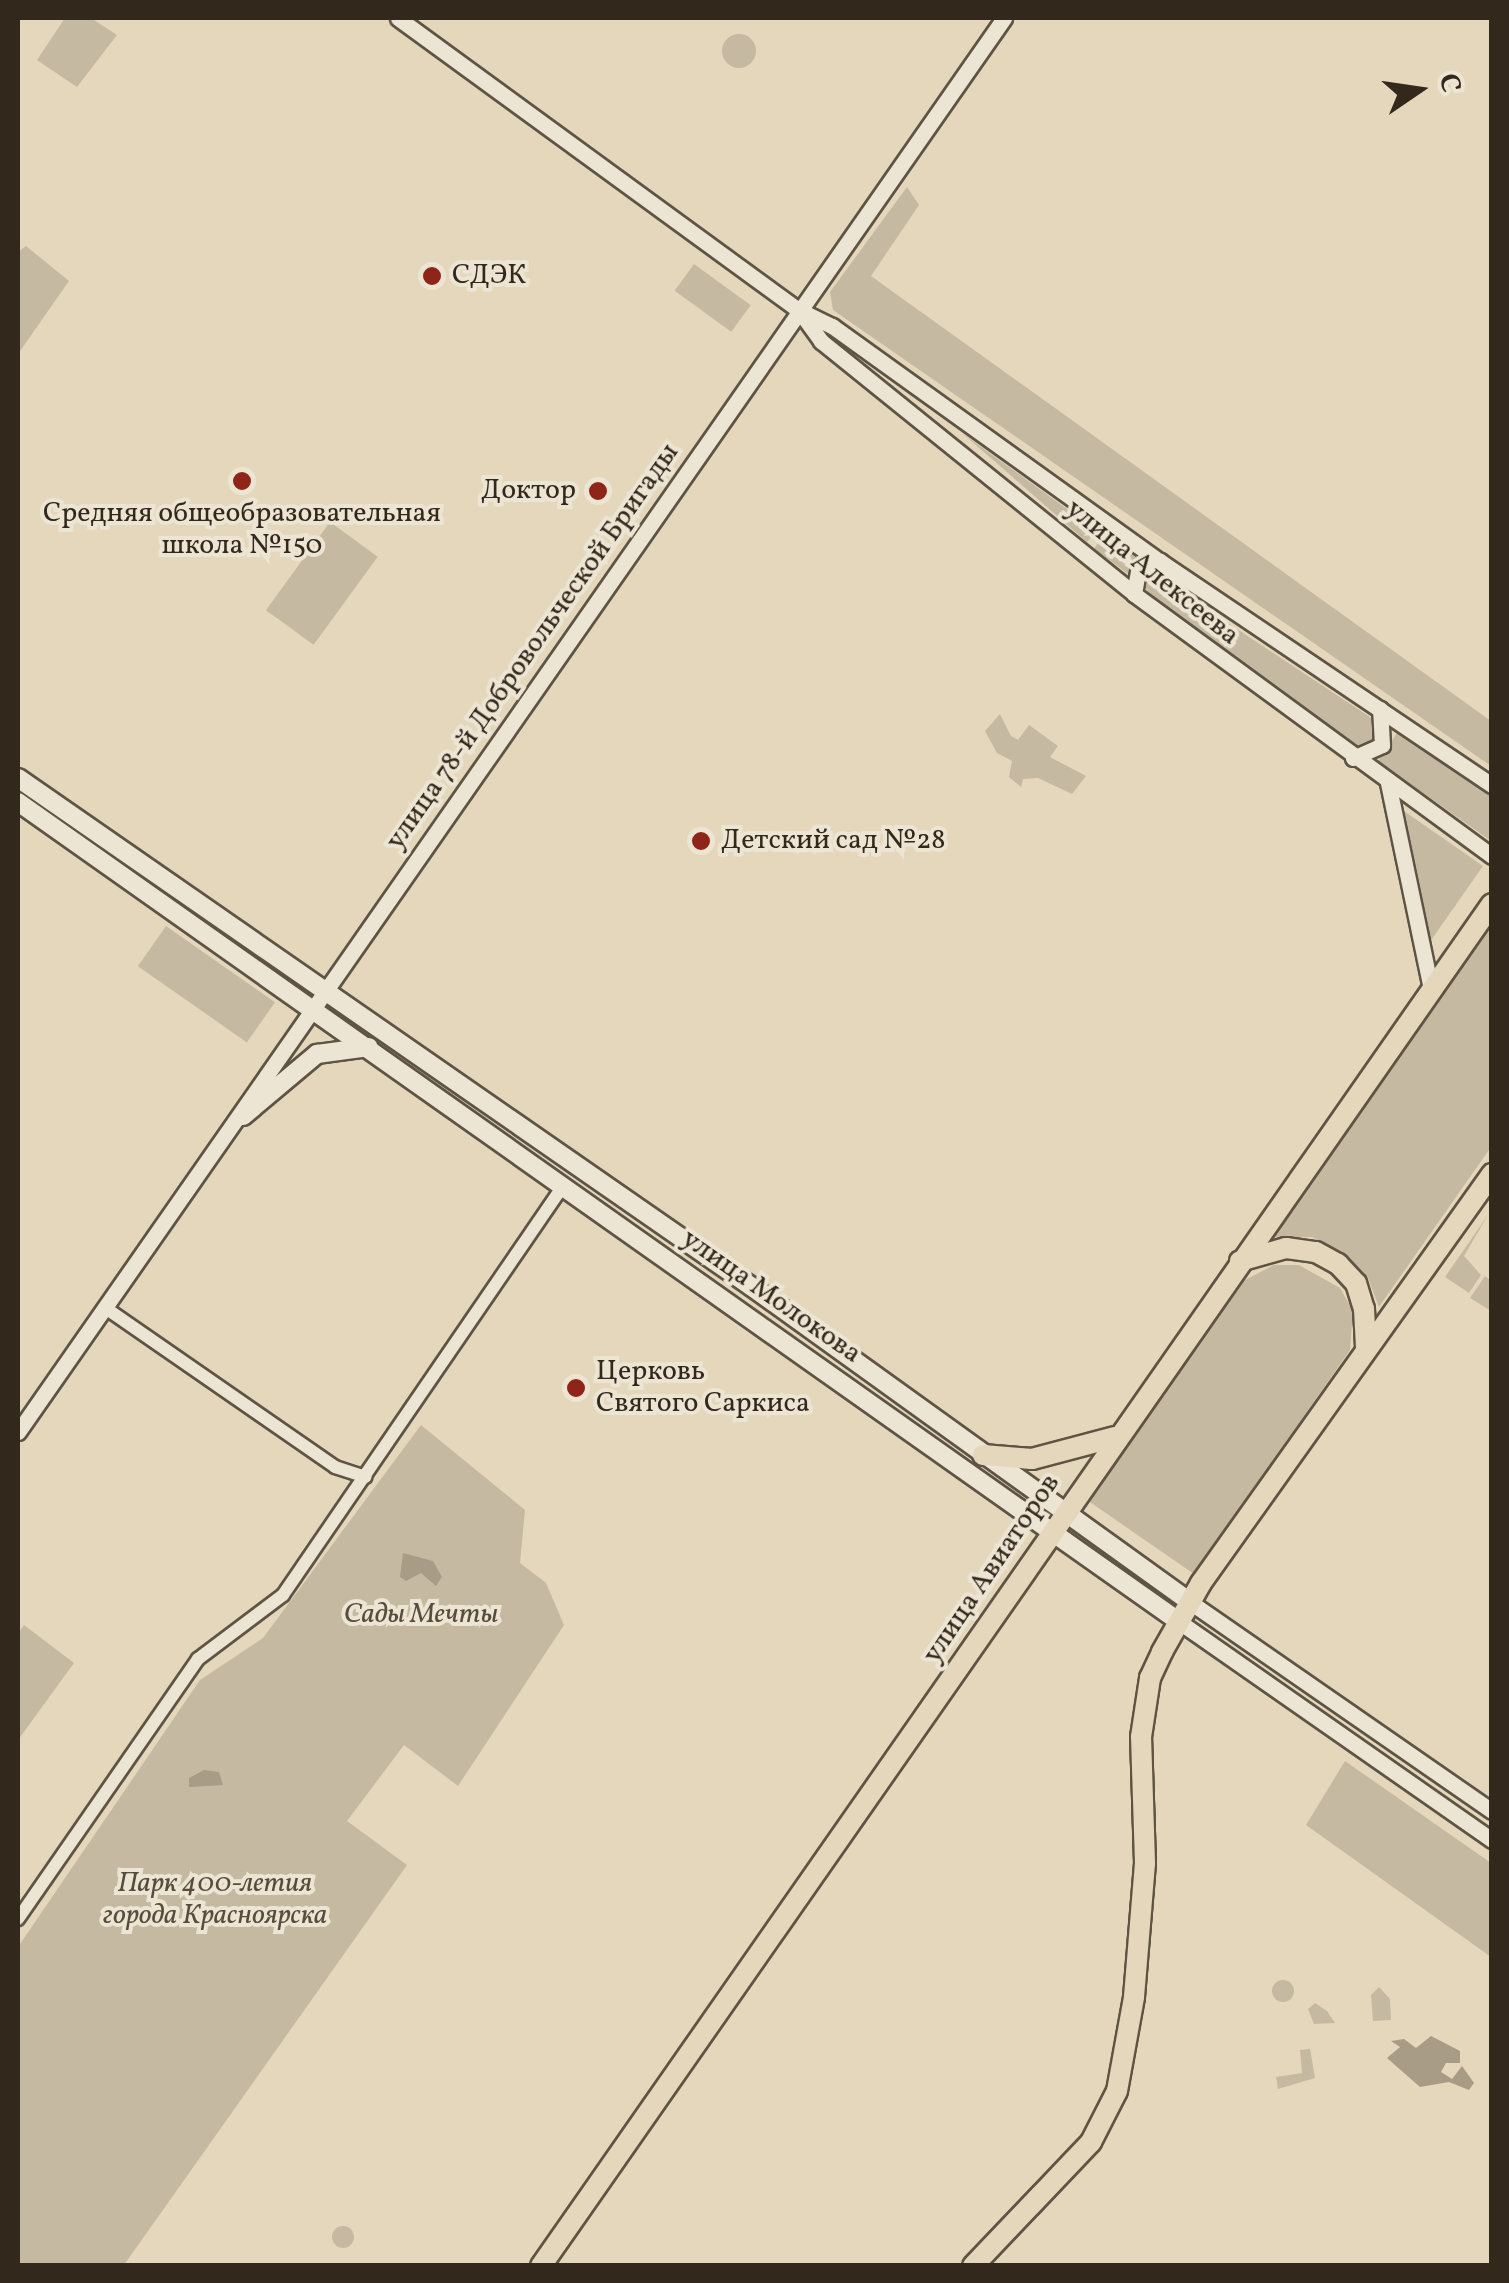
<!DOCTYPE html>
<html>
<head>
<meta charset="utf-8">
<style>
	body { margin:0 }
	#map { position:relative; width:1509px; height:2283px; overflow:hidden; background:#e4d7bc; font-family:Vollkorn,serif }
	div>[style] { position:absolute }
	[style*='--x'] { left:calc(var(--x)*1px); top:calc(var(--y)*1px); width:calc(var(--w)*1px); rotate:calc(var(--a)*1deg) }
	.green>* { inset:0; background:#c6b9a1; transform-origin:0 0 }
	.round { border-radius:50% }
	.water>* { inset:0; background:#a89c86 }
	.roads { filter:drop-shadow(2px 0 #5f5444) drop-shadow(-2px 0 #5f5444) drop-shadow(0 2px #5f5444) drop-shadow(0 -2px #5f5444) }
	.minor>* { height:12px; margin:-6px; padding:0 6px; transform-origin:6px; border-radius:6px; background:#ede5d3 }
	.tertiary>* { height:15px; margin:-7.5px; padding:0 7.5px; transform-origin:7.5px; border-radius:7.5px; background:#ede5d3 }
	.secondary>* { height:18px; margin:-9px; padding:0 9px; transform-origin:9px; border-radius:9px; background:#ede5d3 }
	.primary>* { height:20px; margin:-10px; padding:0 10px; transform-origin:10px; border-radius:10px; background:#e4d7bc }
	.dots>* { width:28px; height:28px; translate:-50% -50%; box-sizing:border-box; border:5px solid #ede5d3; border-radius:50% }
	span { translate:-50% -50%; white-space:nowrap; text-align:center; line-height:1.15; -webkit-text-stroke:8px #ede5d3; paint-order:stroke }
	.poi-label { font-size:28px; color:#33281c }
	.left { translate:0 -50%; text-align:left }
	.right { translate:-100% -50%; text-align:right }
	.street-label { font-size:28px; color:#33281c }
	.park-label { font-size:28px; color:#584c3d; font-style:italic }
	.frame { position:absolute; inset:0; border:20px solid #33281c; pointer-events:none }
	.north { position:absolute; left:1369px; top:40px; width:100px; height:100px; -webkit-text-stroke:8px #ede5d3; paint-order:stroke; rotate:77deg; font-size:28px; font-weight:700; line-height:40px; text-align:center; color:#33281c }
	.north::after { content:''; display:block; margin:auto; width:35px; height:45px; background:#33281c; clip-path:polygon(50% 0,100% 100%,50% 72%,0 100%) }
</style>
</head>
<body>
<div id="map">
	<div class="green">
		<i style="clip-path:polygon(65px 18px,91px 18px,117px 35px,77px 87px,37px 60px)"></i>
		<i class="round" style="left:722px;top:34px;width:34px;height:34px"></i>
		<i style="clip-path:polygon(907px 187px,919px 205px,871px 276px,1491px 721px,1491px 766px,833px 310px,830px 292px)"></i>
		<i style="clip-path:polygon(26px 246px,69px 281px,18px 354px,18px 252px)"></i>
		<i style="left:694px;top:264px;width:70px;height:33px;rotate:36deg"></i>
		<i style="clip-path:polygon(962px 433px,1096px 530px,1096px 531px,1087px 542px)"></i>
		<i style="left:330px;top:522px;width:59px;height:109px;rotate:36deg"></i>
		<i style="left:1105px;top:534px;width:44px;height:18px;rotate:37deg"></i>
		<i style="clip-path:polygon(1151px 572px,1376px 721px,1379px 742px,1358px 751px,1260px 682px,1154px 598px,1142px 584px)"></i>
		<i style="clip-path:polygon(1000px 714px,1011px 736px,1018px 740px,1029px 725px,1058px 746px,1050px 757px,1086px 776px,1072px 794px,1038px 778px,1023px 779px,1021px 787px,1009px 777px,1012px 761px,997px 753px,985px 731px)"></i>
		<i style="clip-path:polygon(1399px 730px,1491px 796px,1491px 841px,1378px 761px)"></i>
		<i style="clip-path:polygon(1401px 809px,1483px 866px,1427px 946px)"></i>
		<i style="clip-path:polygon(1491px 923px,1491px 1147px,1379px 1307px,1368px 1278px,1342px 1253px,1312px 1237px,1274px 1237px)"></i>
		<i style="left:166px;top:926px;width:133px;height:49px;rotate:35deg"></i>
		<i style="clip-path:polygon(1488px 1215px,1464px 1256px,1481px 1275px,1469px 1293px,1445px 1277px)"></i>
		<i style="clip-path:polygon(1274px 1265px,1299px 1265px,1340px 1288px,1353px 1311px,1350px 1350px,1194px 1574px,1087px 1500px,1245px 1280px)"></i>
		<i style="clip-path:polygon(1485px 1276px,1491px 1281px,1491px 1311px,1470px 1298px)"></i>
		<i style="clip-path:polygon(421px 1425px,525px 1510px,520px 1563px,546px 1583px,564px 1625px,458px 1786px,404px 1745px,347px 1821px,407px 1865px,124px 2265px,18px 2266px,18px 1947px,200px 1680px,263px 1638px)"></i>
		<i style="clip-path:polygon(24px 1625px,74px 1663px,18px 1740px,18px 1634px)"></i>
		<i style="clip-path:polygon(1345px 1761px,1491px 1863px,1491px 1957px,1306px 1825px)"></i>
		<i class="round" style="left:1272px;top:1980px;width:22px;height:22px"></i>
		<i style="clip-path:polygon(1379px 1987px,1390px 1999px,1391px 2020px,1373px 2021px,1371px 1995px)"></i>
		<i style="clip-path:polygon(1315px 2003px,1327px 2011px,1335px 2023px,1314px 2024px,1308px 2009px)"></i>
		<i style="clip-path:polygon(1310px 2049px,1315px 2078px,1278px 2089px,1276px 2077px,1302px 2073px,1300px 2050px)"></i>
		<i class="round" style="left:332px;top:2226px;width:22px;height:22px"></i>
	</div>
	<div class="water">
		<i style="clip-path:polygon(403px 1553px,433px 1561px,442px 1577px,436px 1586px,421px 1573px,406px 1581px,400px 1577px)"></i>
		<i style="clip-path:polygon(204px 1770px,219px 1772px,223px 1785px,189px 1787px,189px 1778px)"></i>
		<i style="clip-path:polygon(1431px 2036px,1460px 2051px,1460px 2063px,1446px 2063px,1441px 2072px,1452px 2079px,1462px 2066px,1474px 2083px,1469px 2090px,1449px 2082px,1420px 2087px,1387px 2058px,1400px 2047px,1391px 2041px,1404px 2039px,1416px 2048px)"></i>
	</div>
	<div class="roads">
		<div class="minor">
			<i style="--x:107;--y:1309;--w:277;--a:34.7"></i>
			<i style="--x:335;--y:1467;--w:32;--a:18"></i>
			<i style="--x:18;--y:1919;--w:316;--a:-55.3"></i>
			<i style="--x:198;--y:1659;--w:106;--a:-37"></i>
			<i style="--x:283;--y:1595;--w:497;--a:-55.6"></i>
		</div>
		<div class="tertiary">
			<i style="--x:398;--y:18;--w:494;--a:36.1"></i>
			<i style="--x:797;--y:309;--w:39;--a:26"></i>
			<i style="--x:832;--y:326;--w:405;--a:35.7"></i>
			<i style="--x:1161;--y:562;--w:399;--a:34"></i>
			<i style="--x:800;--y:312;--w:36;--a:54"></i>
			<i style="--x:821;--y:341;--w:402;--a:38.9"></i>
			<i style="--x:1134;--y:594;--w:444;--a:36.2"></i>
			<i style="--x:1134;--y:594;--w:28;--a:-80"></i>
			<i style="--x:1139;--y:566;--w:22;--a:-13"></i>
			<i style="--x:1353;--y:758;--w:32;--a:-24"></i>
			<i style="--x:1382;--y:745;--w:36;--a:-93"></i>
			<i style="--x:1388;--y:783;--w:209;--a:78.2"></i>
			<i style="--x:18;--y:1432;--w:1724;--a:-55.11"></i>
			<i style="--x:1190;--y:1602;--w:367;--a:34.7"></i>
			<i style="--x:1178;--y:1621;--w:383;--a:34.9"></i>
		</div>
		<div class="secondary">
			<i style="--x:18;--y:778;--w:893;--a:34.74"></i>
			<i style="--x:752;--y:1287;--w:540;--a:35.72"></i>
			<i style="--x:18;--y:802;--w:1420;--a:35.22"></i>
			<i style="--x:243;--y:1116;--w:97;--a:-40"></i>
			<i style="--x:317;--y:1054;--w:52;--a:-7.7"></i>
		</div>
		<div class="primary">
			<i style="--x:1240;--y:1261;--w:48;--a:-15.8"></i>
			<i style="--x:1286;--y:1248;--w:30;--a:8"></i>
			<i style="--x:1316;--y:1252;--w:25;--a:29"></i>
			<i style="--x:1338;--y:1264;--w:26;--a:47"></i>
			<i style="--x:1356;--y:1283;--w:27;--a:73"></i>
			<i style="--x:1364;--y:1309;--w:38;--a:87"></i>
			<i style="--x:983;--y:1455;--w:49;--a:4.7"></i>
			<i style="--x:1032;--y:1459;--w:86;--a:-14.8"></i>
			<i style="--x:541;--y:2266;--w:1661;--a:-55.08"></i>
			<i style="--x:973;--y:2266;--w:171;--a:-46.4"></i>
			<i style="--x:1091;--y:2142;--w:57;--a:-63"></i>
			<i style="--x:1117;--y:2091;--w:96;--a:-79.7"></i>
			<i style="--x:1134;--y:1997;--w:134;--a:-85.3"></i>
			<i style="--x:1145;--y:1863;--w:126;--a:-91.8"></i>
			<i style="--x:1141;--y:1737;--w:60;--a:-81.3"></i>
			<i style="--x:1150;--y:1678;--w:29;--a:-65"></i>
			<i style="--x:1162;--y:1652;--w:79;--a:-60.5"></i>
			<i style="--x:1201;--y:1583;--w:502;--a:-54.57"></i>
		</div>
	</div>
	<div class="dots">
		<i style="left:432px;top:276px;background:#8f2418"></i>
		<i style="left:242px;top:481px;background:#8f2418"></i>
		<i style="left:598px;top:491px;background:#8f2418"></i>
		<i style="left:701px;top:841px;background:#8f2418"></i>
		<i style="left:576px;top:1388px;background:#8f2418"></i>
	</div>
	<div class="poi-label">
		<span class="left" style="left:452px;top:276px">СДЭК</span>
		<span class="right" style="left:576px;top:491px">Доктор</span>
		<span style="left:242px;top:530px">Средняя общеобразовательная<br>школа №150</span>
		<span class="left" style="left:721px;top:841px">Детский сад №28</span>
		<span class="left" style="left:596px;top:1388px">Церковь<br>Святого Саркиса</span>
	</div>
	<div class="street-label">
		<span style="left:1152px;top:573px;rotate:39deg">улица Алексеева</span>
		<span style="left:533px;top:647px;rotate:-55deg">улица 78-й Добровольческой Бригады</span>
		<span style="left:771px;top:1297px;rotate:35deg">улица Молокова</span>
		<span style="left:992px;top:1569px;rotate:-56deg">улица Авиаторов</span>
	</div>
	<div class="park-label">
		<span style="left:421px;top:1615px">Сады Мечты</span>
		<span style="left:215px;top:1900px">Парк 400-летия<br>города Красноярска</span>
	</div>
	<div class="frame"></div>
	<div class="north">С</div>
</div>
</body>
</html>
